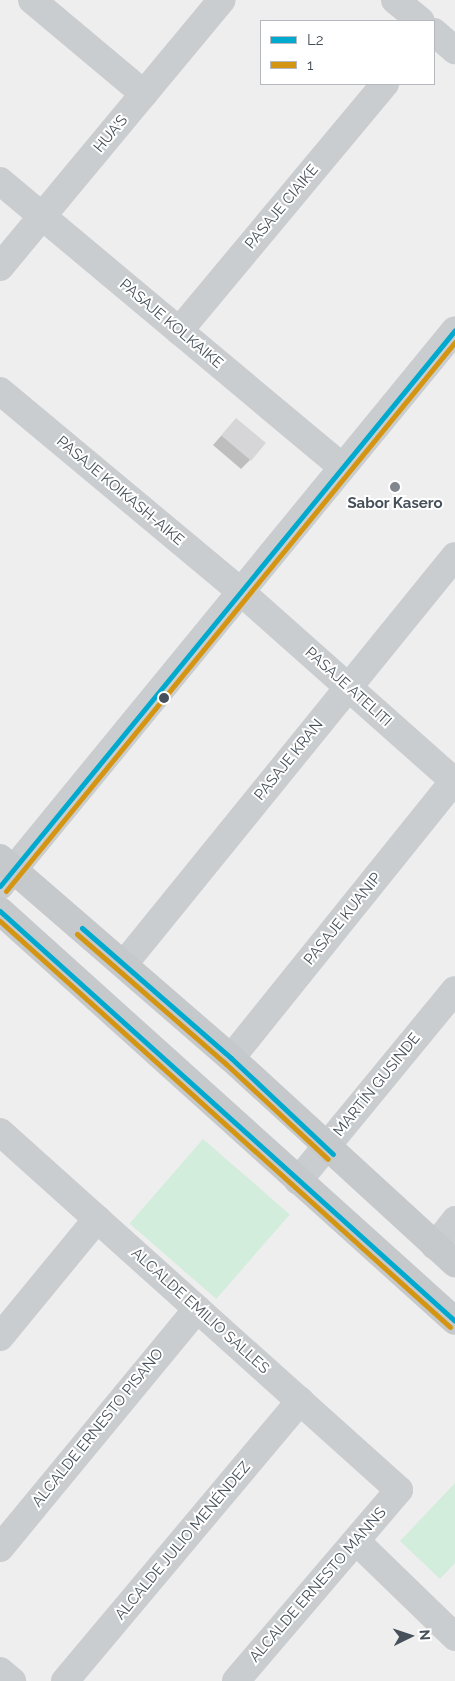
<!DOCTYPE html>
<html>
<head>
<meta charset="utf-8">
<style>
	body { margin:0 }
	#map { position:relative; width:455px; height:1681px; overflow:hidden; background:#efeeee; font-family:Raleway,sans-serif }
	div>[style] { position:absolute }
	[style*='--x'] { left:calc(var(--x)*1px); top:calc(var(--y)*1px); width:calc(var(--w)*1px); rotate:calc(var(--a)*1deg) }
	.green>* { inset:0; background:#d3eddc; transform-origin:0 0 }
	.shadow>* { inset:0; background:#0003 }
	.building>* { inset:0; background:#d6d6d8; transform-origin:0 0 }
	.minor>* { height:28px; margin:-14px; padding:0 14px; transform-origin:14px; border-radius:14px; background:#cacdcf }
	.major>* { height:28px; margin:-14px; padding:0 14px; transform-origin:14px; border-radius:14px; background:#c5c9cc }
	.bus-1>* { height:5px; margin:-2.5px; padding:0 2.5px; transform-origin:2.5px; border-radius:2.5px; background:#00a9ce }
	.bus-2>* { height:5px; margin:-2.5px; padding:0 2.5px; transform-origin:2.5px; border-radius:2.5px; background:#d49512 }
	.dots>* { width:14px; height:14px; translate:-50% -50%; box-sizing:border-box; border:2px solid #fff; border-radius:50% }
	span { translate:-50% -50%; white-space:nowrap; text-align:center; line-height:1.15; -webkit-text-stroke:4px #fff; paint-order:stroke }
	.street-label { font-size:15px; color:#46505a }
	.poi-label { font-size:15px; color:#46505a; font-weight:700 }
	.legend { position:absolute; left:260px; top:20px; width:175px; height:65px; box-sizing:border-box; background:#fff; border:1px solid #b5b9bd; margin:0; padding:6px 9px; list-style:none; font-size:15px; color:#46505a }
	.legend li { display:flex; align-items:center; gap:10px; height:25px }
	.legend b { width:25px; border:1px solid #b5b9bd }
	.north { position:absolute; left:385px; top:1611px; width:50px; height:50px; -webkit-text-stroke:4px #fff; paint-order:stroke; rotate:86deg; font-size:14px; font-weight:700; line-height:20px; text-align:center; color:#46505a }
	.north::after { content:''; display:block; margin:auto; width:18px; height:22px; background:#46505a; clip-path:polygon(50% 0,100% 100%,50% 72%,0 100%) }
</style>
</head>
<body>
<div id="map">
	<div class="green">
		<i style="left:203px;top:1139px;width:115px;height:112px;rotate:41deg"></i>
		<i style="clip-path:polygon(455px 1483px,455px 1563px,440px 1579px,400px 1541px)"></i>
	</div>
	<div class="shadow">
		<i style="clip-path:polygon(236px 419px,250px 460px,241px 469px,213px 445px)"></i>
	</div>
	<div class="building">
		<i style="left:236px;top:418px;width:39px;height:23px;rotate:40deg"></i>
	</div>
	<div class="minor">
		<i style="--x:32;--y:0;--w:146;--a:40"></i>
		<i style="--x:395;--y:0;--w:33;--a:39"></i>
		<i style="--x:434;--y:32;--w:28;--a:41"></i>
		<i style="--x:0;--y:181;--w:446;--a:39.9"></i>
		<i style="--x:0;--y:267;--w:347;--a:-50.3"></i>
		<i style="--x:179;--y:331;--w:322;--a:-50.2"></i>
		<i style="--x:0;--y:391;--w:314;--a:39.8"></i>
		<i style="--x:241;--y:592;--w:286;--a:41.6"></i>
		<i style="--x:0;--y:886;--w:718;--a:-50.7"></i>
		<i style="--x:124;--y:964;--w:525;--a:-50.95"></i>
		<i style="--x:231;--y:1058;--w:358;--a:-51.2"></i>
		<i style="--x:0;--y:1132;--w:536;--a:41.9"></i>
		<i style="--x:399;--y:1490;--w:251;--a:130.5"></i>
		<i style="--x:298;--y:1181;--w:247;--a:-50.6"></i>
		<i style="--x:435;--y:1246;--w:33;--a:-52"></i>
		<i style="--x:0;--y:1337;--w:153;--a:-50.6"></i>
		<i style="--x:356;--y:1541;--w:138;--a:44.1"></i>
		<i style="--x:0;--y:1548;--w:310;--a:-50.5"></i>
		<i style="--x:0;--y:1671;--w:16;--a:40"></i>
		<i style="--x:65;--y:1681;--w:366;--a:-50"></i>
	</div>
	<div class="major">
		<i style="--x:0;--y:858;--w:306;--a:40.9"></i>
		<i style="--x:231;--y:1058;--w:304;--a:42.5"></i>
		<i style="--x:0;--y:911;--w:612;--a:42.02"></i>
	</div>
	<div class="bus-1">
		<i style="--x:0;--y:886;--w:718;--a:-50.7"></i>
		<i style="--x:0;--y:911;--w:612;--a:42.02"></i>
		<i style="--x:82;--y:928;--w:198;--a:41.1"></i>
		<i style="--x:231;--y:1058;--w:140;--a:43.3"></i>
	</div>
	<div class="bus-2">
		<i style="--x:6;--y:891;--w:709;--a:-50.72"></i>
		<i style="--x:0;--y:921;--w:606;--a:42.06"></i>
		<i style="--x:77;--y:934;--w:198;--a:41.1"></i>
		<i style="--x:226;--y:1064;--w:139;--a:43"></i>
	</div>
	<div class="dots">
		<i style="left:395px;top:487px;background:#81878e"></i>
		<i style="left:164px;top:698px;background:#46505a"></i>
	</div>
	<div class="street-label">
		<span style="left:111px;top:134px;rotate:-50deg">HUA'S</span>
		<span style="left:282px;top:207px;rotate:-50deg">PASAJE CIAIKE</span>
		<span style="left:171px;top:324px;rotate:40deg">PASAJE KOLKAIKE</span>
		<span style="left:120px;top:491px;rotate:40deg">PASAJE KOIKASH-AIKE</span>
		<span style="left:348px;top:687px;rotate:42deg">PASAJE ATELITI</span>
		<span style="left:289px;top:760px;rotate:-51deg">PASAJE KRAN</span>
		<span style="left:343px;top:919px;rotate:-51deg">PASAJE KUANIP</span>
		<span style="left:377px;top:1085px;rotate:-51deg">MARTÍN GUSINDE</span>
		<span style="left:200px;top:1311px;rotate:42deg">ALCALDE EMILIO SALLES</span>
		<span style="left:98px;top:1428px;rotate:-51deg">ALCALDE ERNESTO PISANO</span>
		<span style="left:183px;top:1541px;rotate:-50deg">ALCALDE JULIO MENÉNDEZ</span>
		<span style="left:318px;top:1585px;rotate:-49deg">ALCALDE ERNESTO MANNS</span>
	</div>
	<div class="poi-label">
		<span style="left:395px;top:504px">Sabor Kasero</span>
	</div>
	<ul class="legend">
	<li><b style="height:6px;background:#00a9ce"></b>L2</li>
	<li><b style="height:6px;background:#d49512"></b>1</li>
	</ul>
	<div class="north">N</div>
</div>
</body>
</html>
